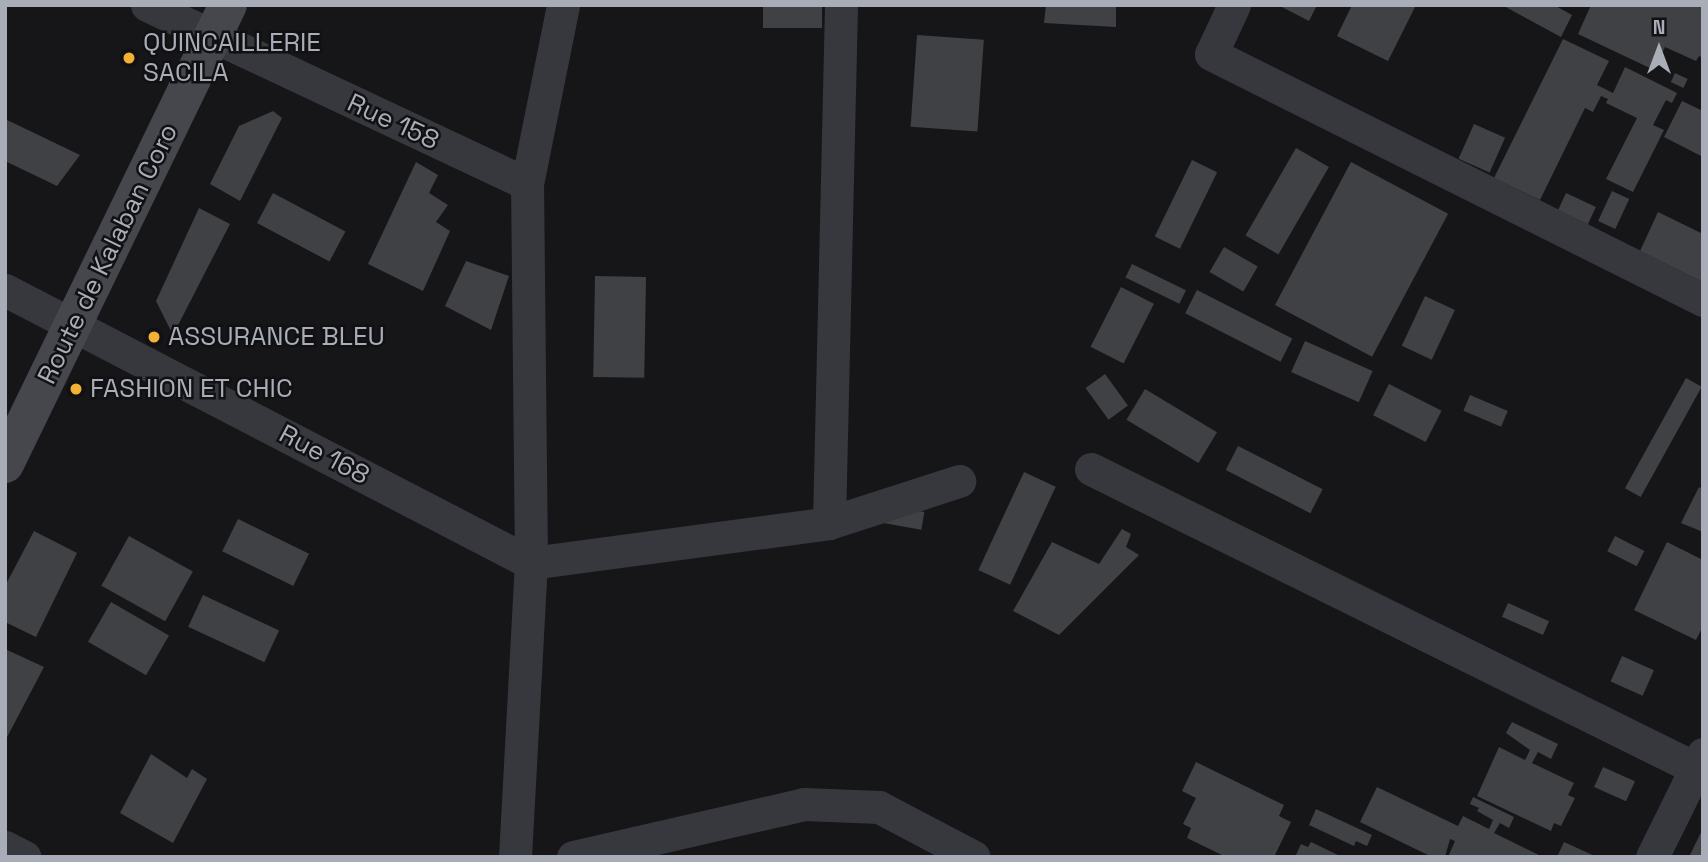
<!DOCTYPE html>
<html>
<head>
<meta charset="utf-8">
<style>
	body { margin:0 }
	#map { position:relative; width:1708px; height:862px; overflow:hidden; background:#161618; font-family:"Space Grotesk",sans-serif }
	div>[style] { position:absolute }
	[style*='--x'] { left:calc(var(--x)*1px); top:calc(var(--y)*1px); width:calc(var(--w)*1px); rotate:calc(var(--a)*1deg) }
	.building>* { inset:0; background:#404145; transform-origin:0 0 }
	.street>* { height:33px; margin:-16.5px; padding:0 16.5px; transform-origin:16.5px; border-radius:16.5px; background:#37383d }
	.secondary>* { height:38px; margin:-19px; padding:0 19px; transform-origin:19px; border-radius:19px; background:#45474d }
	.dots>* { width:19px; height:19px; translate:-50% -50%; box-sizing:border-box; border:4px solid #111113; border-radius:50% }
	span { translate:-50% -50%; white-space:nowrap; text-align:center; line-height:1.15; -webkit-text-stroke:5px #111113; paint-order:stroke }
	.poi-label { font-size:26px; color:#a8adb8 }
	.left { translate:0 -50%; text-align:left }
	.street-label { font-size:26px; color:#a8adb8 }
	.frame { position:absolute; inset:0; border:7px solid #a8adb8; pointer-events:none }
	.north { position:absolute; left:1624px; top:14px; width:70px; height:70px; -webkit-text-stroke:5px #111113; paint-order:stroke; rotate:0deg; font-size:19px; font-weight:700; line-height:28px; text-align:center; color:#a8adb8 }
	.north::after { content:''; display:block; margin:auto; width:24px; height:32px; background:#a8adb8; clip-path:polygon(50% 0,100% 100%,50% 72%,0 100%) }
</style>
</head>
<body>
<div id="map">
	<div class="building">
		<i style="left:763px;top:5px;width:59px;height:23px"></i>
		<i style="clip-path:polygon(1046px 5px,1116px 5px,1116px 27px,1044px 23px)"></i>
		<i style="clip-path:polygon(1278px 5px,1317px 5px,1309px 21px)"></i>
		<i style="clip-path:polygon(1352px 5px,1416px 5px,1388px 61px,1337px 36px)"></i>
		<i style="clip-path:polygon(1502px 5px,1554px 5px,1572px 15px,1561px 37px)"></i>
		<i style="clip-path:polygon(1591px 5px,1703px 5px,1703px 58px,1699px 56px,1696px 61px,1665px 47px,1654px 70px,1578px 34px)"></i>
		<i style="left:917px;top:35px;width:67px;height:92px;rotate:4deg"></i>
		<i style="clip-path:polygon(1563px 39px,1609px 61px,1597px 85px,1613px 93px,1625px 67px,1677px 93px,1672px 103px,1666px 100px,1653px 125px,1664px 130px,1633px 192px,1606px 179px,1637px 118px,1606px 103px,1608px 99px,1601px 96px,1593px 112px,1585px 108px,1540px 200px,1494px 178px)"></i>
		<i style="left:1675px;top:73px;width:14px;height:10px;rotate:25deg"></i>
		<i style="clip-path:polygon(1682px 101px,1703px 111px,1703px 157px,1664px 137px)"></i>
		<i style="clip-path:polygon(273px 111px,282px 118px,240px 201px,210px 184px,239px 126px)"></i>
		<i style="clip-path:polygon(5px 119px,80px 155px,57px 186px,5px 161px)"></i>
		<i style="left:1474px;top:124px;width:34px;height:38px;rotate:24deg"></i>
		<i style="left:1296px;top:148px;width:38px;height:101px;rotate:30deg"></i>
		<i style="left:1192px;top:160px;width:28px;height:85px;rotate:26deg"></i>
		<i style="clip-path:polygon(416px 162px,438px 175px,429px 193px,448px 205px,436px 222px,450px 231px,423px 291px,368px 264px)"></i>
		<i style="left:1351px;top:162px;width:110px;height:162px;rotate:28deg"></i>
		<i style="left:1612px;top:191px;width:19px;height:33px;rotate:25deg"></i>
		<i style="left:273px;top:193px;width:82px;height:34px;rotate:28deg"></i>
		<i style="left:1566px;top:193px;width:33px;height:19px;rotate:25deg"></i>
		<i style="clip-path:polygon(199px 208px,230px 224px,173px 335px,156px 301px)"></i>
		<i style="clip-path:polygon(1658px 212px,1703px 234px,1703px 282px,1640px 251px)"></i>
		<i style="left:1224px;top:247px;width:39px;height:29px;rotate:30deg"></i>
		<i style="clip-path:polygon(466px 261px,509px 276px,491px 330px,445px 306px)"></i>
		<i style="left:1132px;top:264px;width:60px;height:15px;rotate:26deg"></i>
		<i style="left:595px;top:276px;width:51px;height:101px;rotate:1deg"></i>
		<i style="left:1121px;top:287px;width:37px;height:67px;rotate:27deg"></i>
		<i style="left:1197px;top:290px;width:107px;height:26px;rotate:27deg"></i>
		<i style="left:1425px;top:296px;width:33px;height:55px;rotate:25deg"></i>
		<i style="left:1305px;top:341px;width:74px;height:34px;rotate:24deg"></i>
		<i style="left:1105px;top:374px;width:39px;height:24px;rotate:54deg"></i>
		<i style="left:1686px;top:378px;width:18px;height:126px;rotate:29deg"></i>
		<i style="left:1389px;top:384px;width:59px;height:35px;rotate:27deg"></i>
		<i style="left:1145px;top:389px;width:84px;height:36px;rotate:31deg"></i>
		<i style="left:1470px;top:395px;width:41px;height:17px;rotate:23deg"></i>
		<i style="left:1238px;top:446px;width:95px;height:27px;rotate:27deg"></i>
		<i style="left:1024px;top:472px;width:35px;height:108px;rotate:25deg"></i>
		<i style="clip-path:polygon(1699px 487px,1703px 489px,1703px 532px,1681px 523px)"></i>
		<i style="left:885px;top:505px;width:40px;height:18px;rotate:10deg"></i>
		<i style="left:238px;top:519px;width:79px;height:36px;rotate:26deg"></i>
		<i style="clip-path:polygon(1122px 529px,1131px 534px,1126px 547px,1139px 555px,1059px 635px,1013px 611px,1052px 542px,1099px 564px)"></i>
		<i style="clip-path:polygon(34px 531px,77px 553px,36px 637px,5px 622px,5px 586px)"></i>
		<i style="left:129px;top:536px;width:73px;height:57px;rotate:29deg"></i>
		<i style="left:1615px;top:536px;width:33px;height:17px;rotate:27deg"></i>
		<i style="clip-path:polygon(1667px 542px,1703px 560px,1703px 626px,1696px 640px,1634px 610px)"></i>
		<i style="left:203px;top:595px;width:84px;height:35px;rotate:25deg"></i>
		<i style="left:111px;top:602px;width:67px;height:46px;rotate:30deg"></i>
		<i style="left:1508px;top:603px;width:45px;height:15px;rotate:24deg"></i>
		<i style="clip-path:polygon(5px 649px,44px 667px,5px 741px)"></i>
		<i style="left:1622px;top:656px;width:35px;height:28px;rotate:24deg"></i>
		<i style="clip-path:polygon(1512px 722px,1558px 744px,1551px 759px,1538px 752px,1532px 763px,1574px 783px,1568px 795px,1575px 798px,1561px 826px,1554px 823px,1551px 831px,1477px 796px,1499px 747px,1525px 760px,1530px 750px,1506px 733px)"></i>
		<i style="clip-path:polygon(151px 754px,187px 778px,192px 769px,207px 779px,173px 843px,120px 813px)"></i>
		<i style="clip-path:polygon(1196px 762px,1284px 805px,1279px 816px,1291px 822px,1274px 857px,1226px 857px,1187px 838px,1191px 828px,1183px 824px,1196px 798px,1182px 791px)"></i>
		<i style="left:1603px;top:767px;width:35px;height:22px;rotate:24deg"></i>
		<i style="clip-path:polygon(1377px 787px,1458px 826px,1463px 816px,1489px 829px,1493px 820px,1477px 811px,1479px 808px,1470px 804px,1473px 797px,1514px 817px,1509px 828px,1500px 823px,1494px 833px,1543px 857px,1448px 857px,1455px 841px,1450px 839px,1445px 857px,1432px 857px,1360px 822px)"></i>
		<i style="clip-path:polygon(1316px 809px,1372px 835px,1367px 846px,1356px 841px,1354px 846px,1309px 825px)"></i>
		<i style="clip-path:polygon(1703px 828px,1703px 857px,1689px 857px)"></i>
		<i style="clip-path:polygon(1311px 842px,1342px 857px,1295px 857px,1301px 844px,1308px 847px)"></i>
		<i style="clip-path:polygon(1564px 842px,1597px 857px,1557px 857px)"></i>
	</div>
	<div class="street">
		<i style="--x:147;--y:5;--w:420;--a:25.2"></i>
		<i style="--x:1234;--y:5;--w:54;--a:115.1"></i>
		<i style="--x:1211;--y:54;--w:550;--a:26.57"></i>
		<i style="--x:5;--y:290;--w:593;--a:27.43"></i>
		<i style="--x:531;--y:563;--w:301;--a:-7.6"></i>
		<i style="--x:829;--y:523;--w:137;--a:-17.9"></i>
		<i style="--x:1091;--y:469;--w:683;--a:26.34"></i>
		<i style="--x:829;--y:523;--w:518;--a:-88.67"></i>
		<i style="--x:5;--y:847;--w:22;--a:27"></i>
		<i style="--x:515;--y:857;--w:294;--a:-86.9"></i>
		<i style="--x:531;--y:563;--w:379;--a:-90.6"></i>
		<i style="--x:527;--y:184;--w:183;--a:-78.6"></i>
		<i style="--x:573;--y:857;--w:237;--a:-12.9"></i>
		<i style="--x:804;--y:804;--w:75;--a:2.3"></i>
		<i style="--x:879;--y:807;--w:107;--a:27.8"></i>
		<i style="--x:1652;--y:857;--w:115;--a:-63.7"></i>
	</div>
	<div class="secondary">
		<i style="--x:5;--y:464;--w:510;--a:-64.09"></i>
	</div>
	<div class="dots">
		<i style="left:129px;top:58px;background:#f2b134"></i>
		<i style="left:154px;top:337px;background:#f2b134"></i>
		<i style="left:76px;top:389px;background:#f2b134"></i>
	</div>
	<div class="poi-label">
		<span class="left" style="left:143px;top:58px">QUINCAILLERIE<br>SACILA</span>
		<span class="left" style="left:168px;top:337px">ASSURANCE BLEU</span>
		<span class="left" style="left:90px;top:389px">FASHION ET CHIC</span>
	</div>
	<div class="street-label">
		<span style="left:393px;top:122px;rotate:25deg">Rue 158</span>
		<span style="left:108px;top:254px;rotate:-64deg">Route de Kalaban Coro</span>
		<span style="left:324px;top:455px;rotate:28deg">Rue 168</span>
	</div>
	<div class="frame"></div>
	<div class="north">N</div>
</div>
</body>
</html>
